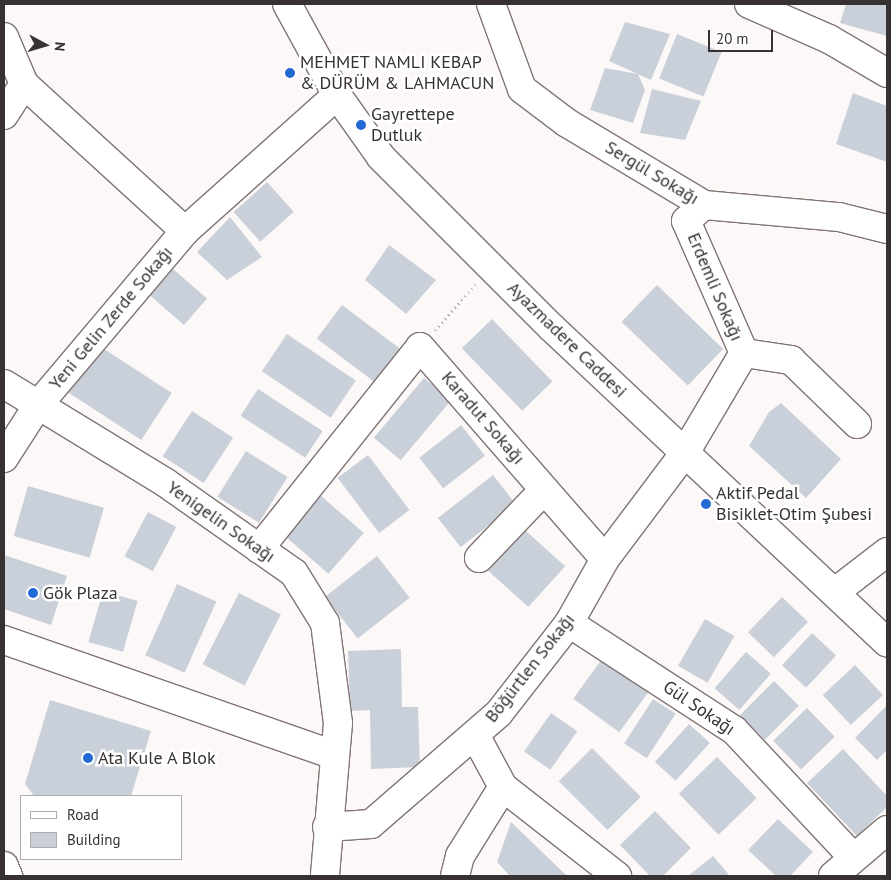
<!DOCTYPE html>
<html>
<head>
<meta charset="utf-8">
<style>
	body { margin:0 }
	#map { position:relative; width:891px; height:880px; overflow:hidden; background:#fdf8f8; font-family:"PT Sans",sans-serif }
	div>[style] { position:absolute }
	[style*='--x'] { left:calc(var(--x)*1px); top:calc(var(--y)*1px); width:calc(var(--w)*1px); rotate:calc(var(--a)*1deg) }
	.building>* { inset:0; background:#cad0d9; transform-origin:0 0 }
	.path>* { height:3px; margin-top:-1.5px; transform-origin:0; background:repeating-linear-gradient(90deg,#b3aeae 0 1px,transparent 0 5px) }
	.roads { filter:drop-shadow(1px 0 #807574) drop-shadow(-1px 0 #807574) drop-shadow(0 1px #807574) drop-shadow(0 -1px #807574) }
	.minor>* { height:28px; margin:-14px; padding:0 14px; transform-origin:14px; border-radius:14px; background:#fff }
	.dots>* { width:14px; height:14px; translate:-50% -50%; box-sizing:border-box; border:2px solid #fff; border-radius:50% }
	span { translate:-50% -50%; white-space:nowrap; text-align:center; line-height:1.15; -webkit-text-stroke:5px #fff; paint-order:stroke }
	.poi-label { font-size:18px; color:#373231 }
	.left { translate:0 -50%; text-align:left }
	.street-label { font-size:18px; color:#373231 }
	.frame { position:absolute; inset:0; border:5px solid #373231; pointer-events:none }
	.legend { position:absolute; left:20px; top:795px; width:162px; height:65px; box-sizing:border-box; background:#fff; border:1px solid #afadad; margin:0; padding:6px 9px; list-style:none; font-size:15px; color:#373231 }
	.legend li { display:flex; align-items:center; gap:10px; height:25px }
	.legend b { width:25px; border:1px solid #afadad }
	.north { position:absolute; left:20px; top:20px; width:50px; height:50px; -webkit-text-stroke:4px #fff; paint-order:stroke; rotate:96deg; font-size:14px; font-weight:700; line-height:20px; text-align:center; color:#373231 }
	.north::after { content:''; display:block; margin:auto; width:18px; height:22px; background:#373231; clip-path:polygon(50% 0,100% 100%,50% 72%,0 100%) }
	.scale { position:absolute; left:708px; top:30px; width:65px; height:22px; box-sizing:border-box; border:2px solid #373231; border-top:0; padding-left:6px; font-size:15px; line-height:18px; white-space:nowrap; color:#373231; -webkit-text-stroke:4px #fff; paint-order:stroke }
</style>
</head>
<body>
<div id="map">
	<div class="building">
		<i style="clip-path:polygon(846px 4px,887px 4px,887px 36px,840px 23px)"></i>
		<i style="clip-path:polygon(625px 22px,670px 34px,651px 80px,609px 61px)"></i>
		<i style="left:677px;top:34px;width:48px;height:48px;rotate:22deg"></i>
		<i style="clip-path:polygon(605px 68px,638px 74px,645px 90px,633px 123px,590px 110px)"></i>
		<i style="clip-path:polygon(652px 89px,701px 101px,685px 140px,640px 133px)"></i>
		<i style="clip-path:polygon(853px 93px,887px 106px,887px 162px,836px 144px)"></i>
		<i style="left:267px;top:182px;width:40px;height:45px;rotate:48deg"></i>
		<i style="clip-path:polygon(230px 217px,262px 257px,227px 280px,197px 252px)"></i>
		<i style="clip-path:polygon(389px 245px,436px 280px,406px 314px,365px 280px)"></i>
		<i style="left:173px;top:269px;width:45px;height:35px;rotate:41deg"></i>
		<i style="left:657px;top:285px;width:92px;height:51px;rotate:44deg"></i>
		<i style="left:342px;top:305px;width:74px;height:42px;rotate:37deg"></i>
		<i style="left:492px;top:319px;width:87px;height:42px;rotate:46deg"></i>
		<i style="left:287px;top:334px;width:83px;height:45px;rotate:34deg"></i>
		<i style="left:98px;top:345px;width:88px;height:56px;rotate:33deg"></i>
		<i style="left:424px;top:378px;width:35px;height:78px;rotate:40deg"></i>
		<i style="left:258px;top:389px;width:77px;height:32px;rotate:33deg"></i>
		<i style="clip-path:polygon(781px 403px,841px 459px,806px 498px,749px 446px,769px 412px)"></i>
		<i style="left:192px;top:411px;width:49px;height:54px;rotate:33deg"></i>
		<i style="left:461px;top:425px;width:39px;height:53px;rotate:52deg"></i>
		<i style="left:246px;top:451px;width:49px;height:54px;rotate:32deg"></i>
		<i style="left:368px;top:455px;width:69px;height:38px;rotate:53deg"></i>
		<i style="left:493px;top:475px;width:37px;height:70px;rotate:52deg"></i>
		<i style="left:28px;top:486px;width:79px;height:52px;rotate:16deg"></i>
		<i style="left:320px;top:495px;width:58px;height:54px;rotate:41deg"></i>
		<i style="left:148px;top:512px;width:32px;height:50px;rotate:28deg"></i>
		<i style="left:525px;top:530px;width:54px;height:55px;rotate:42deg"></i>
		<i style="clip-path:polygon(4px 555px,67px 576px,51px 625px,4px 609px)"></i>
		<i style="left:377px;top:556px;width:53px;height:66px;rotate:52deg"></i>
		<i style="left:177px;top:584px;width:43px;height:78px;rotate:24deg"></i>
		<i style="left:103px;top:591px;width:36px;height:53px;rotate:16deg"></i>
		<i style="left:239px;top:593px;width:47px;height:80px;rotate:27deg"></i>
		<i style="left:782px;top:597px;width:36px;height:49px;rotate:44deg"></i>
		<i style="left:705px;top:619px;width:34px;height:54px;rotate:30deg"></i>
		<i style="left:812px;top:633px;width:33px;height:44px;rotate:43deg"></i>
		<i style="clip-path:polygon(401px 649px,402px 707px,418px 707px,420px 767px,371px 769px,370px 710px,350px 711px,348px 651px)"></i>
		<i style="left:746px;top:652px;width:33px;height:48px;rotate:41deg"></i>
		<i style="left:602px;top:659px;width:57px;height:49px;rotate:36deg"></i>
		<i style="left:855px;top:665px;width:41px;height:44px;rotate:47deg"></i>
		<i style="left:774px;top:681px;width:35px;height:48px;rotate:45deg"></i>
		<i style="left:653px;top:699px;width:27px;height:53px;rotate:33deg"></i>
		<i style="clip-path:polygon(50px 700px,151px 731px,131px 796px,34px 796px,25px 784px)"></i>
		<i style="clip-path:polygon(887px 705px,887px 750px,877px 760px,855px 738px)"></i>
		<i style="left:807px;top:708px;width:40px;height:47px;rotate:46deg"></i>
		<i style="left:551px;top:713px;width:32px;height:47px;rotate:35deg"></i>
		<i style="left:689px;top:724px;width:28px;height:51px;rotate:42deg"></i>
		<i style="left:592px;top:748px;width:69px;height:47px;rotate:45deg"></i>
		<i style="clip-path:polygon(843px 749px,887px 796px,887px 807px,857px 836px,807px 783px)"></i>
		<i style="left:717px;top:757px;width:57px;height:53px;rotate:46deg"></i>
		<i style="clip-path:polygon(655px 811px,691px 848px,663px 876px,650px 876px,620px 845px)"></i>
		<i style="clip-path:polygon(778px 819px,813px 852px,790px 876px,776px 876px,748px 850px)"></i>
		<i style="clip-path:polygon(511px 822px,567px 876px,510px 876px,497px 862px)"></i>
		<i style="clip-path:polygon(713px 856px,730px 876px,688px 876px)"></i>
	</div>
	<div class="path">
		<i style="--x:435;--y:330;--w:62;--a:-48.3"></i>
	</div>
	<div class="roads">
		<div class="minor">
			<i style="--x:287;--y:4;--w:104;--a:61.2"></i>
			<i style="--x:337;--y:95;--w:76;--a:54.6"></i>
			<i style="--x:381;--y:157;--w:240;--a:45"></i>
			<i style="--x:551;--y:327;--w:461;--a:43.2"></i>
			<i style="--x:491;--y:4;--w:90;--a:70"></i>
			<i style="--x:522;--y:89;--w:56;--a:37.1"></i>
			<i style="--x:567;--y:123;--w:160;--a:30.9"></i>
			<i style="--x:704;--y:205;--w:136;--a:5.1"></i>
			<i style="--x:839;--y:217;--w:49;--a:14"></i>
			<i style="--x:749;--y:4;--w:87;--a:23.6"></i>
			<i style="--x:829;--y:39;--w:67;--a:30.4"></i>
			<i style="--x:4;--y:37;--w:51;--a:66.9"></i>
			<i style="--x:24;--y:84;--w:218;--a:42.4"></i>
			<i style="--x:4;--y:115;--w:37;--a:-57"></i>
			<i style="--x:744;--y:353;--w:48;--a:8.5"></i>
			<i style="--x:791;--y:360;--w:92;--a:44.1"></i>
			<i style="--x:4;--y:384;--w:190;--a:31.4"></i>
			<i style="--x:166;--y:483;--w:156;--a:35.1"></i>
			<i style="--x:294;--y:573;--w:59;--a:58.2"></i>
			<i style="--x:325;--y:623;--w:101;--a:82.6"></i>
			<i style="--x:338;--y:723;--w:154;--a:94.9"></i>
			<i style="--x:4;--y:458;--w:63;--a:-57.3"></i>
			<i style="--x:38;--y:405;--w:228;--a:-49.8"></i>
			<i style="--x:185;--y:231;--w:204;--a:-41.8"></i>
			<i style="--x:259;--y:549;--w:258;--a:-51.4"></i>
			<i style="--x:420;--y:347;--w:281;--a:48.9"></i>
			<i style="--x:479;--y:558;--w:94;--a:-46.3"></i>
			<i style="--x:835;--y:592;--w:66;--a:-37.6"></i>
			<i style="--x:569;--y:623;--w:197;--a:33"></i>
			<i style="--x:734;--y:730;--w:173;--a:46.9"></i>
			<i style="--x:4;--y:640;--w:350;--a:19.2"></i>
			<i style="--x:475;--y:735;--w:59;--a:61.7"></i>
			<i style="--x:503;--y:787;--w:145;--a:38"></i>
			<i style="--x:327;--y:827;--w:44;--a:-3.9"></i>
			<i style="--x:371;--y:824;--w:169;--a:-40.9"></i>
			<i style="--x:499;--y:713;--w:114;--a:-52.1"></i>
			<i style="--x:569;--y:623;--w:73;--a:-60.6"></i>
			<i style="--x:605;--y:559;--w:135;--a:-53.1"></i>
			<i style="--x:686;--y:451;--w:114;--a:-59.4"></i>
			<i style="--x:744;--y:353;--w:144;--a:-113.7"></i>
			<i style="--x:686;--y:221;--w:24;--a:-42"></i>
			<i style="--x:4;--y:866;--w:11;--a:68"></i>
			<i style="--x:455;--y:876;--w:21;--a:-76"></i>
			<i style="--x:460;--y:856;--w:81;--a:-58.1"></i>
			<i style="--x:833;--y:876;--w:71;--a:-40.4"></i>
		</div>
	</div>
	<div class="dots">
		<i style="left:290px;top:73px;background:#2369d4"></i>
		<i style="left:361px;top:125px;background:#2369d4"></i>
		<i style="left:706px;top:504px;background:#2369d4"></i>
		<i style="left:33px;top:593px;background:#2369d4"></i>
		<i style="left:88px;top:758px;background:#2369d4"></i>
	</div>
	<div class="poi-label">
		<span class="left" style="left:300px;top:73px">MEHMET NAMLI KEBAP<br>&amp; DÜRÜM &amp; LAHMACUN</span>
		<span class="left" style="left:371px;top:125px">Gayrettepe<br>Dutluk</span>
		<span class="left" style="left:716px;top:504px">Aktif Pedal<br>Bisiklet-Otim Şubesi</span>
		<span class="left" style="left:43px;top:593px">Gök Plaza</span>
		<span class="left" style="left:98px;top:758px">Ata Kule A Blok</span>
	</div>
	<div class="street-label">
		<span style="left:652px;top:173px;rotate:31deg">Sergül Sokağı</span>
		<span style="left:715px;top:287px;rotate:67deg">Erdemli Sokağı</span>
		<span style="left:111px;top:318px;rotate:-50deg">Yeni Gelin Zerde Sokağı</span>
		<span style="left:567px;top:340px;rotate:44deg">Ayazmadere Caddesi</span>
		<span style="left:483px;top:418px;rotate:49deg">Karadut Sokağı</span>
		<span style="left:221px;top:522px;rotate:35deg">Yenigelin Sokağı</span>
		<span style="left:530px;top:668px;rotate:-52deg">Böğürtlen Sokağı</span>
		<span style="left:699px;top:708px;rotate:34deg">Gül Sokağı</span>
	</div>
	<div class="frame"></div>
	<ul class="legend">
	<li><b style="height:6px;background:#fff"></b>Road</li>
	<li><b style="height:14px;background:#cad0d9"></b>Building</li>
	</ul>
	<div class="north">N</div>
	<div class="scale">20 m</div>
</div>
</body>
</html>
